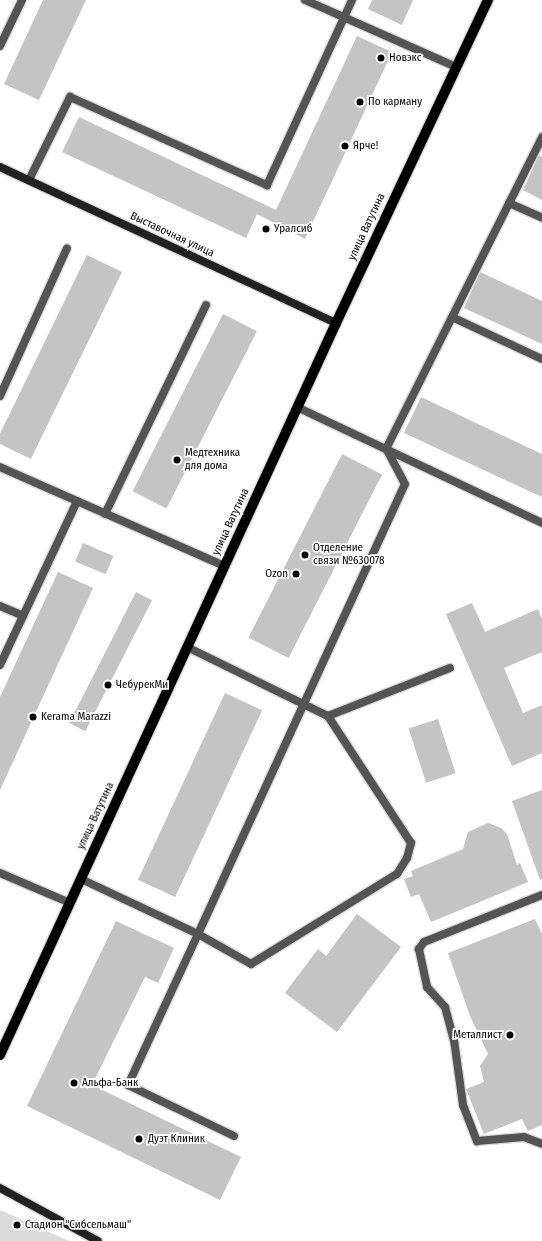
<!DOCTYPE html>
<html>
<head>
<meta charset="utf-8">
<style>
	body { margin:0 }
	#map { position:relative; width:542px; height:1241px; overflow:hidden; background:#fff; font-family:"Fira Sans Condensed",sans-serif }
	div>[style] { position:absolute }
	[style*='--x'] { left:calc(var(--x)*1px); top:calc(var(--y)*1px); width:calc(var(--w)*1px); rotate:calc(var(--a)*1deg) }
	.green>* { inset:0; background:#dbdbdb }
	.building>* { inset:0; background:#c4c4c4; transform-origin:0 0 }
	.roads { filter:drop-shadow(1px 0 #dbdbdb) drop-shadow(-1px 0 #dbdbdb) drop-shadow(0 1px #dbdbdb) drop-shadow(0 -1px #dbdbdb) }
	.lane>* { height:8px; margin:-4px; padding:0 4px; transform-origin:4px; border-radius:4px; background:#545454 }
	.secondary>* { height:8px; margin:-4px; padding:0 4px; transform-origin:4px; border-radius:4px; background:#212121 }
	.primary>* { height:10px; margin:-5px; padding:0 5px; transform-origin:5px; border-radius:5px; background:#000 }
	.dots>* { width:11px; height:11px; translate:-50% -50%; box-sizing:border-box; border:2px solid #fff; border-radius:50% }
	span { translate:-50% -50%; white-space:nowrap; text-align:center; line-height:1.15; -webkit-text-stroke:3.5px #fff; paint-order:stroke }
	.poi-label { font-size:11px; color:#000 }
	.left { translate:0 -50%; text-align:left }
	.right { translate:-100% -50%; text-align:right }
	.street-label { font-size:11px; color:#000 }
</style>
</head>
<body>
<div id="map">
	<div class="green">
		<i style="clip-path:polygon(0 1210px,69px 1241px,0 1241px)"></i>
	</div>
	<div class="building">
		<i style="clip-path:polygon(43px 0,86px 0,39px 100px,4px 84px)"></i>
		<i style="clip-path:polygon(372px 0,413px 0,402px 25px,368px 9px)"></i>
		<i style="clip-path:polygon(357px 36px,392px 52px,305px 239px,257px 214px,246px 238px,62px 152px,79px 117px,276px 210px)"></i>
		<i style="clip-path:polygon(539px 155px,542px 157px,542px 200px,523px 190px)"></i>
		<i style="left:87px;top:255px;width:39px;height:208px;rotate:26deg"></i>
		<i style="clip-path:polygon(480px 272px,542px 301px,542px 344px,464px 308px)"></i>
		<i style="left:223px;top:314px;width:38px;height:199px;rotate:27deg"></i>
		<i style="clip-path:polygon(421px 397px,542px 454px,542px 497px,404px 433px)"></i>
		<i style="left:342px;top:454px;width:45px;height:206px;rotate:27deg"></i>
		<i style="left:83px;top:543px;width:33px;height:20px;rotate:23deg"></i>
		<i style="clip-path:polygon(58px 572px,93px 588px,0 790px,0 697px)"></i>
		<i style="left:136px;top:592px;width:18px;height:147px;rotate:27deg"></i>
		<i style="clip-path:polygon(472px 603px,485px 632px,538px 609px,542px 619px,542px 652px,504px 668px,523px 713px,542px 705px,542px 753px,512px 766px,446px 614px)"></i>
		<i style="left:225px;top:693px;width:41px;height:206px;rotate:25deg"></i>
		<i style="left:438px;top:719px;width:57px;height:31px;rotate:72deg"></i>
		<i style="clip-path:polygon(542px 790px,542px 879px,540px 880px,512px 801px)"></i>
		<i style="clip-path:polygon(488px 823px,501px 828px,507px 834px,517px 865px,520px 863px,528px 882px,431px 922px,419px 894px,411px 897px,404px 879px,413px 876px,411px 871px,463px 849px,468px 832px)"></i>
		<i style="clip-path:polygon(357px 914px,401px 947px,337px 1032px,285px 993px,318px 949px,326px 956px)"></i>
		<i style="clip-path:polygon(535px 919px,542px 934px,542px 1125px,528px 1131px,522px 1119px,484px 1134px,466px 1089px,484px 1082px,480px 1066px,488px 1054px,470px 1016px,448px 953px)"></i>
		<i style="clip-path:polygon(116px 921px,174px 948px,158px 983px,145px 977px,92px 1085px,241px 1157px,220px 1200px,27px 1106px)"></i>
	</div>
	<div class="roads">
		<div class="lane">
			<i style="--x:305;--y:0;--w:165;--a:23.9"></i>
			<i style="--x:0;--y:46;--w:51;--a:-64.4"></i>
			<i style="--x:29;--y:180;--w:93;--a:-63.7"></i>
			<i style="--x:70;--y:97;--w:216;--a:24.1"></i>
			<i style="--x:267;--y:185;--w:204;--a:-65.3"></i>
			<i style="--x:509;--y:203;--w:36;--a:24"></i>
			<i style="--x:452;--y:317;--w:99;--a:25"></i>
			<i style="--x:0;--y:396;--w:162;--a:-65.6"></i>
			<i style="--x:297;--y:407;--w:271;--a:25.3"></i>
			<i style="--x:386;--y:449;--w:349;--a:-63.4"></i>
			<i style="--x:0;--y:467;--w:245;--a:23.8"></i>
			<i style="--x:105;--y:514;--w:232;--a:-64.2"></i>
			<i style="--x:0;--y:606;--w:25;--a:23"></i>
			<i style="--x:187;--y:647;--w:157;--a:26.1"></i>
			<i style="--x:328;--y:716;--w:131;--a:-21.5"></i>
			<i style="--x:0;--y:665;--w:181;--a:-64.8"></i>
			<i style="--x:0;--y:873;--w:76;--a:23.2"></i>
			<i style="--x:81;--y:879;--w:129;--a:25.2"></i>
			<i style="--x:198;--y:934;--w:495;--a:-65.3"></i>
			<i style="--x:405;--y:484;--w:40;--a:-118"></i>
			<i style="--x:542;--y:895;--w:127;--a:158.3"></i>
			<i style="--x:424;--y:942;--w:9;--a:126"></i>
			<i style="--x:419;--y:949;--w:39;--a:78"></i>
			<i style="--x:427;--y:987;--w:27;--a:48"></i>
			<i style="--x:445;--y:1007;--w:34;--a:75"></i>
			<i style="--x:454;--y:1040;--w:66;--a:82.1"></i>
			<i style="--x:463;--y:1105;--w:39;--a:69"></i>
			<i style="--x:477;--y:1141;--w:47;--a:-4.9"></i>
			<i style="--x:524;--y:1137;--w:19;--a:21"></i>
			<i style="--x:234;--y:1136;--w:118;--a:-154.3"></i>
			<i style="--x:128;--y:1085;--w:166;--a:-65.1"></i>
			<i style="--x:198;--y:934;--w:61;--a:29.5"></i>
			<i style="--x:251;--y:964;--w:172;--a:-31.7"></i>
			<i style="--x:397;--y:874;--w:19;--a:-58"></i>
			<i style="--x:407;--y:858;--w:16;--a:-75"></i>
			<i style="--x:411;--y:843;--w:152;--a:-123.2"></i>
		</div>
		<div class="secondary">
			<i style="--x:0;--y:167;--w:370;--a:24.9"></i>
			<i style="--x:0;--y:1188;--w:111;--a:28.4"></i>
		</div>
		<div class="primary">
			<i style="--x:0;--y:1055;--w:805;--a:-65.34"></i>
			<i style="--x:336;--y:323;--w:357;--a:-64.8"></i>
		</div>
	</div>
	<div class="dots">
		<i style="left:381px;top:58px;background:#000"></i>
		<i style="left:360px;top:102px;background:#000"></i>
		<i style="left:345px;top:146px;background:#000"></i>
		<i style="left:266px;top:229px;background:#000"></i>
		<i style="left:177px;top:460px;background:#000"></i>
		<i style="left:305px;top:555px;background:#000"></i>
		<i style="left:296px;top:574px;background:#000"></i>
		<i style="left:108px;top:685px;background:#000"></i>
		<i style="left:33px;top:717px;background:#000"></i>
		<i style="left:510px;top:1035px;background:#000"></i>
		<i style="left:74px;top:1083px;background:#000"></i>
		<i style="left:139px;top:1139px;background:#000"></i>
		<i style="left:17px;top:1225px;background:#000"></i>
	</div>
	<div class="poi-label">
		<span class="left" style="left:389px;top:58px">Новэкс</span>
		<span class="left" style="left:368px;top:102px">По карману</span>
		<span class="left" style="left:353px;top:146px">Ярче!</span>
		<span class="left" style="left:274px;top:229px">Уралсиб</span>
		<span class="left" style="left:185px;top:460px">Медтехника<br>для дома</span>
		<span class="left" style="left:313px;top:555px">Отделение<br>связи №630078</span>
		<span class="right" style="left:288px;top:574px">Ozon</span>
		<span class="left" style="left:116px;top:685px">ЧебурекМи</span>
		<span class="left" style="left:41px;top:717px">Kerama Marazzi</span>
		<span class="right" style="left:502px;top:1035px">Металлист</span>
		<span class="left" style="left:82px;top:1083px">Альфа-Банк</span>
		<span class="left" style="left:148px;top:1139px">Дуэт Клиник</span>
		<span class="left" style="left:25px;top:1225px">Стадион "Сибсельмаш"</span>
	</div>
	<div class="street-label">
		<span style="left:367px;top:227px;rotate:-65deg">улица Ватутина</span>
		<span style="left:172px;top:235px;rotate:25deg">Выставочная улица</span>
		<span style="left:231px;top:522px;rotate:-65deg">улица Ватутина</span>
		<span style="left:96px;top:816px;rotate:-65deg">улица Ватутина</span>
	</div>
</div>
</body>
</html>
